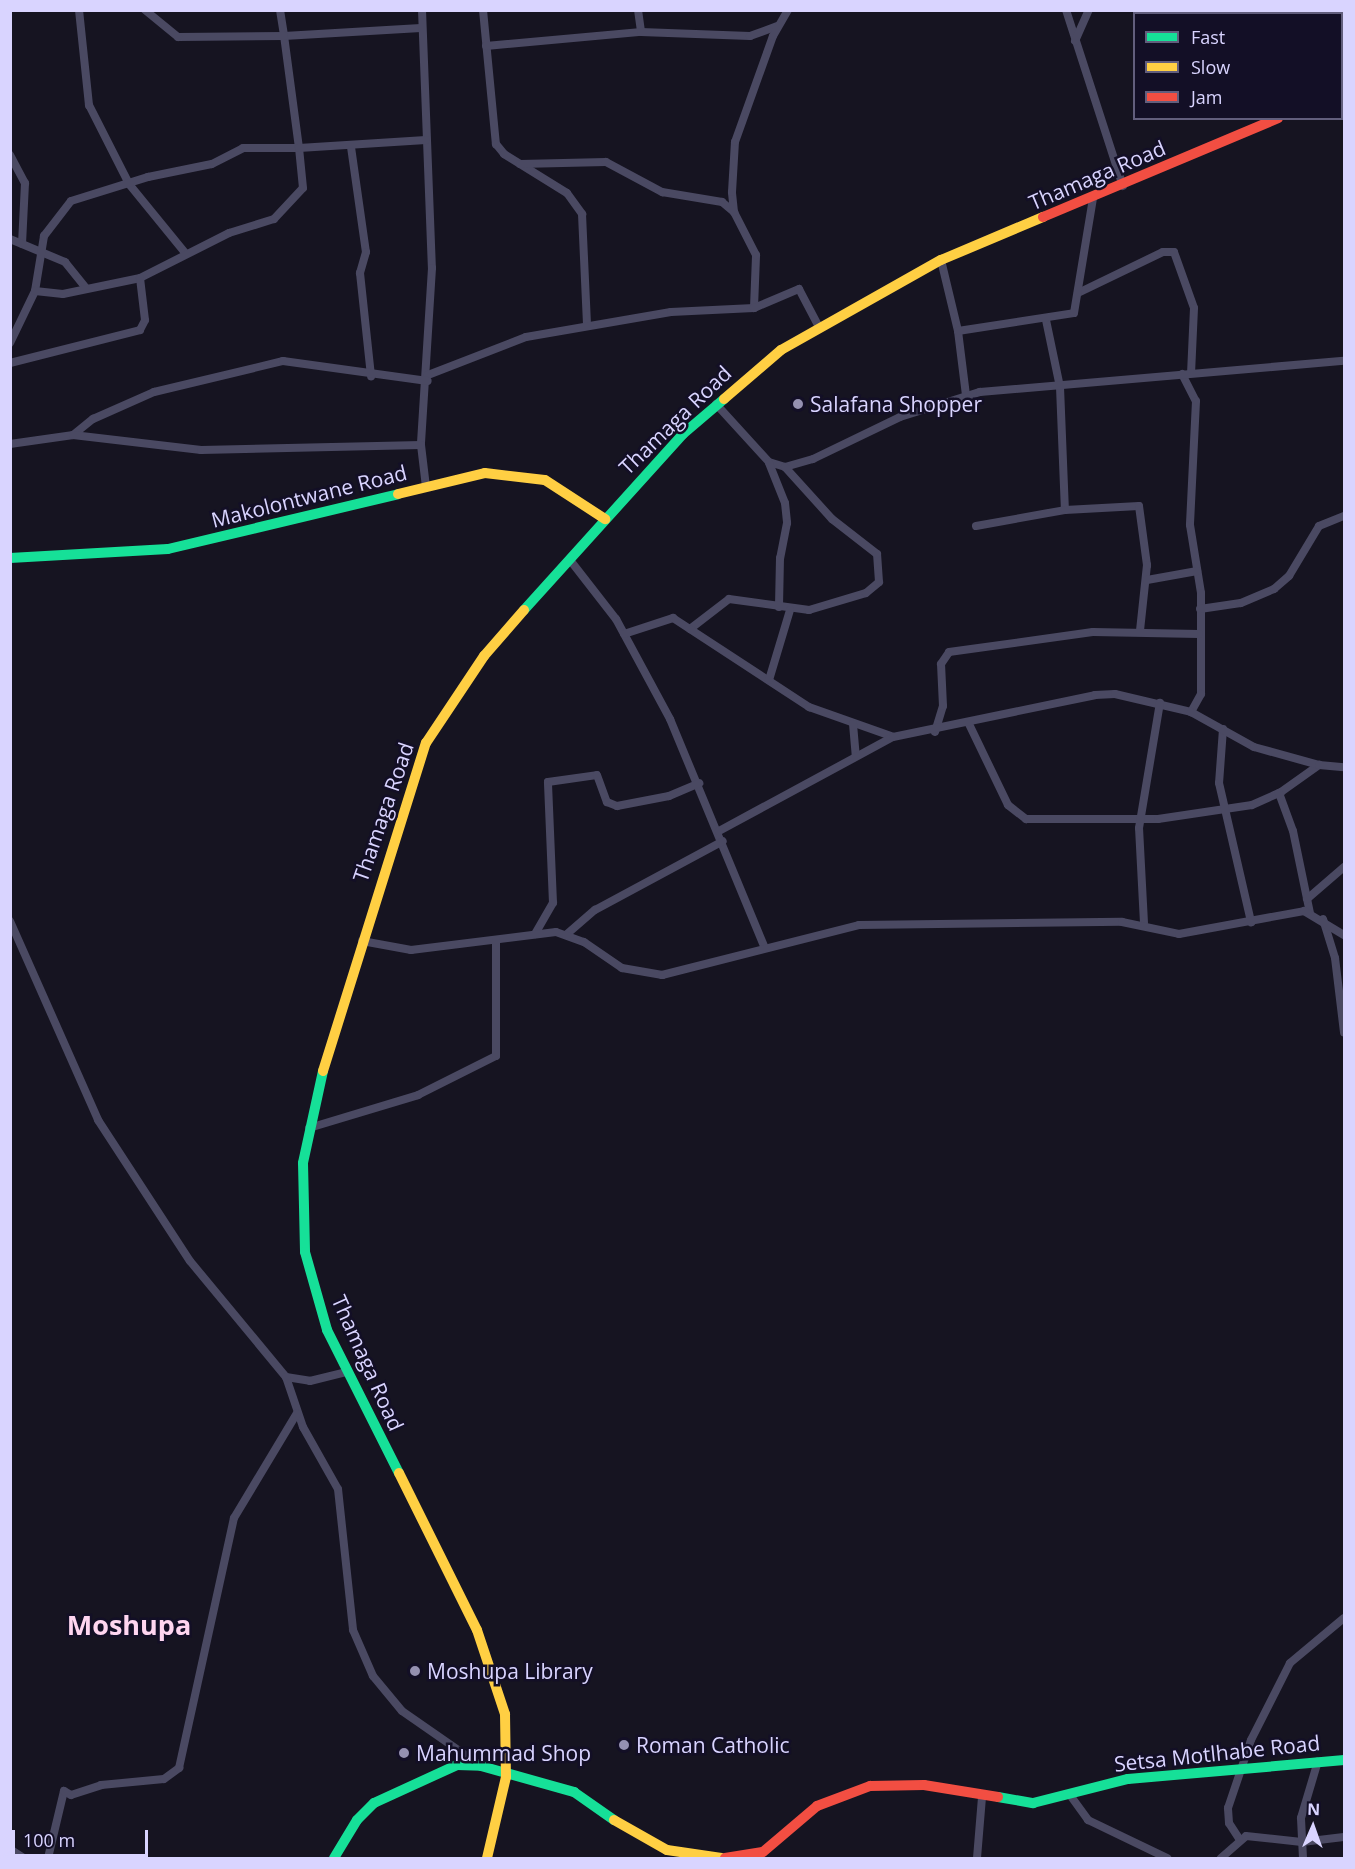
<!DOCTYPE html>
<html>
<head>
<meta charset="utf-8">
<style>
	body { margin:0 }
	#map { position:relative; width:1355px; height:1869px; overflow:hidden; background:#161421; font-family:"Open Sans",sans-serif }
	div>[style] { position:absolute }
	[style*='--x'] { left:calc(var(--x)*1px); top:calc(var(--y)*1px); width:calc(var(--w)*1px); rotate:calc(var(--a)*1deg) }
	.street>* { height:8px; margin:-4px; padding:0 4px; transform-origin:4px; border-radius:4px; background:#4a4962 }
	.fast>* { height:10px; margin:-5px; padding:0 5px; transform-origin:5px; border-radius:5px; background:#16e098 }
	.slow>* { height:10px; margin:-5px; padding:0 5px; transform-origin:5px; border-radius:5px; background:#ffcf43 }
	.jam>* { height:10px; margin:-5px; padding:0 5px; transform-origin:5px; border-radius:5px; background:#f24e42 }
	.dots>* { width:16px; height:16px; translate:-50% -50%; box-sizing:border-box; border:3px solid #130f26; border-radius:50% }
	span { translate:-50% -50%; white-space:nowrap; text-align:center; line-height:1.15; -webkit-text-stroke:5px #130f26; paint-order:stroke }
	.street-label { font-size:21px; color:#d9d4ff }
	.poi-label { font-size:21px; color:#d9d4ff }
	.left { translate:0 -50%; text-align:left }
	.district-label { font-size:27px; color:#ffd6f0; font-weight:700 }
	.frame { position:absolute; inset:0; border:12px solid #d9d4ff; pointer-events:none }
	.legend { position:absolute; left:1133px; top:12px; width:210px; height:108px; box-sizing:border-box; background:#130f26; border:2px solid #625e7d; margin:0; padding:8px 10px; list-style:none; font-size:18px; color:#d9d4ff }
	.legend li { display:flex; align-items:center; gap:12px; height:30px }
	.legend b { width:30px; border:2px solid #625e7d }
	.north { position:absolute; left:1283px; top:1797px; width:60px; height:60px; -webkit-text-stroke:4px #130f26; paint-order:stroke; rotate:2deg; font-size:16px; font-weight:700; line-height:24px; text-align:center; color:#d9d4ff }
	.north::after { content:''; display:block; margin:auto; width:21px; height:27px; background:#d9d4ff; clip-path:polygon(50% 0,100% 100%,50% 72%,0 100%) }
	.scale { position:absolute; left:12px; top:1830px; width:136px; height:27px; box-sizing:border-box; border:3px solid #d9d4ff; border-top:0; padding-left:8px; font-size:18px; line-height:21px; white-space:nowrap; color:#d9d4ff; -webkit-text-stroke:4px #130f26; paint-order:stroke }
</style>
</head>
<body>
<div id="map">
	<div class="street">
		<i style="--x:79;--y:10;--w:96;--a:84"></i>
		<i style="--x:89;--y:105;--w:89;--a:63.1"></i>
		<i style="--x:129;--y:184;--w:90;--a:50.8"></i>
		<i style="--x:280;--y:10;--w:26;--a:81"></i>
		<i style="--x:284;--y:36;--w:137;--a:-3.3"></i>
		<i style="--x:422;--y:10;--w:258;--a:87.8"></i>
		<i style="--x:432;--y:268;--w:177;--a:93.6"></i>
		<i style="--x:421;--y:445;--w:42;--a:83.2"></i>
		<i style="--x:483;--y:10;--w:135;--a:84.5"></i>
		<i style="--x:496;--y:144;--w:13;--a:51"></i>
		<i style="--x:504;--y:154;--w:74;--a:31.8"></i>
		<i style="--x:567;--y:193;--w:26;--a:54"></i>
		<i style="--x:582;--y:214;--w:110;--a:87.4"></i>
		<i style="--x:638;--y:10;--w:22;--a:82"></i>
		<i style="--x:1066;--y:10;--w:185;--a:72.1"></i>
		<i style="--x:1254;--y:10;--w:4;--a:90"></i>
		<i style="--x:1075;--y:41;--w:34;--a:-66"></i>
		<i style="--x:486;--y:46;--w:156;--a:-5.2"></i>
		<i style="--x:641;--y:32;--w:109;--a:2.1"></i>
		<i style="--x:750;--y:36;--w:29;--a:-20"></i>
		<i style="--x:351;--y:147;--w:106;--a:81.9"></i>
		<i style="--x:366;--y:252;--w:22;--a:106"></i>
		<i style="--x:360;--y:273;--w:104;--a:83.9"></i>
		<i style="--x:10;--y:155;--w:32;--a:62"></i>
		<i style="--x:25;--y:183;--w:61;--a:92.8"></i>
		<i style="--x:520;--y:164;--w:86;--a:-1.3"></i>
		<i style="--x:606;--y:162;--w:64;--a:28.2"></i>
		<i style="--x:662;--y:192;--w:61;--a:9.5"></i>
		<i style="--x:722;--y:202;--w:16;--a:40"></i>
		<i style="--x:10;--y:239;--w:60;--a:22.7"></i>
		<i style="--x:65;--y:262;--w:33;--a:51"></i>
		<i style="--x:941;--y:260;--w:73;--a:76.5"></i>
		<i style="--x:958;--y:331;--w:64;--a:82.9"></i>
		<i style="--x:35;--y:291;--w:56;--a:-80.7"></i>
		<i style="--x:44;--y:236;--w:44;--a:-52.4"></i>
		<i style="--x:71;--y:201;--w:81;--a:-17.3"></i>
		<i style="--x:148;--y:177;--w:65;--a:-11.5"></i>
		<i style="--x:212;--y:164;--w:35;--a:-27"></i>
		<i style="--x:243;--y:148;--w:56;--a:0"></i>
		<i style="--x:299;--y:148;--w:113;--a:-97.6"></i>
		<i style="--x:284;--y:36;--w:106;--a:179.5"></i>
		<i style="--x:178;--y:37;--w:43;--a:-140.7"></i>
		<i style="--x:1078;--y:293;--w:94;--a:-25.8"></i>
		<i style="--x:1163;--y:252;--w:11;--a:0"></i>
		<i style="--x:1174;--y:252;--w:59;--a:70.3"></i>
		<i style="--x:1194;--y:308;--w:65;--a:92.6"></i>
		<i style="--x:754;--y:308;--w:53;--a:-87.8"></i>
		<i style="--x:756;--y:255;--w:48;--a:-117.1"></i>
		<i style="--x:734;--y:212;--w:20;--a:-96"></i>
		<i style="--x:732;--y:192;--w:50;--a:-86.6"></i>
		<i style="--x:735;--y:142;--w:113;--a:-70.3"></i>
		<i style="--x:773;--y:36;--w:30;--a:-60"></i>
		<i style="--x:1046;--y:320;--w:68;--a:78.2"></i>
		<i style="--x:1060;--y:387;--w:123;--a:87.7"></i>
		<i style="--x:958;--y:331;--w:117;--a:-8.8"></i>
		<i style="--x:1074;--y:313;--w:117;--a:-80.6"></i>
		<i style="--x:10;--y:343;--w:58;--a:-64.3"></i>
		<i style="--x:35;--y:291;--w:28;--a:6"></i>
		<i style="--x:63;--y:294;--w:79;--a:-11.7"></i>
		<i style="--x:140;--y:278;--w:100;--a:-26.8"></i>
		<i style="--x:229;--y:233;--w:47;--a:-17.3"></i>
		<i style="--x:274;--y:219;--w:42;--a:-46.9"></i>
		<i style="--x:303;--y:188;--w:40;--a:-95.7"></i>
		<i style="--x:299;--y:148;--w:127;--a:-3.6"></i>
		<i style="--x:10;--y:363;--w:134;--a:-14.2"></i>
		<i style="--x:140;--y:330;--w:11;--a:-63"></i>
		<i style="--x:145;--y:320;--w:42;--a:-96.8"></i>
		<i style="--x:1182;--y:374;--w:30;--a:63"></i>
		<i style="--x:1196;--y:401;--w:124;--a:92.8"></i>
		<i style="--x:1190;--y:525;--w:69;--a:80.8"></i>
		<i style="--x:1201;--y:593;--w:101;--a:90"></i>
		<i style="--x:1201;--y:694;--w:21;--a:119"></i>
		<i style="--x:428;--y:375;--w:105;--a:-21.2"></i>
		<i style="--x:526;--y:337;--w:147;--a:-9.8"></i>
		<i style="--x:671;--y:312;--w:83;--a:-2.8"></i>
		<i style="--x:754;--y:308;--w:49;--a:-22.9"></i>
		<i style="--x:799;--y:289;--w:43;--a:62.2"></i>
		<i style="--x:716;--y:404;--w:79;--a:47.6"></i>
		<i style="--x:769;--y:462;--w:17;--a:17"></i>
		<i style="--x:785;--y:467;--w:29;--a:-16"></i>
		<i style="--x:813;--y:459;--w:97;--a:-25.8"></i>
		<i style="--x:900;--y:417;--w:84;--a:-17.4"></i>
		<i style="--x:980;--y:392;--w:365;--a:-4.9"></i>
		<i style="--x:73;--y:435;--w:26;--a:-39"></i>
		<i style="--x:93;--y:419;--w:67;--a:-23.9"></i>
		<i style="--x:154;--y:392;--w:133;--a:-13.5"></i>
		<i style="--x:283;--y:361;--w:146;--a:7.9"></i>
		<i style="--x:10;--y:444;--w:64;--a:-8.1"></i>
		<i style="--x:73;--y:435;--w:129;--a:6.7"></i>
		<i style="--x:201;--y:450;--w:220;--a:-1.3"></i>
		<i style="--x:769;--y:463;--w:43;--a:68.2"></i>
		<i style="--x:785;--y:503;--w:20;--a:84"></i>
		<i style="--x:787;--y:523;--w:36;--a:101"></i>
		<i style="--x:780;--y:558;--w:49;--a:91.2"></i>
		<i style="--x:976;--y:526;--w:90;--a:-10.2"></i>
		<i style="--x:1065;--y:510;--w:74;--a:-3.1"></i>
		<i style="--x:1139;--y:506;--w:60;--a:82.3"></i>
		<i style="--x:1147;--y:565;--w:66;--a:96.1"></i>
		<i style="--x:570;--y:560;--w:75;--a:52.1"></i>
		<i style="--x:616;--y:619;--w:114;--a:61.6"></i>
		<i style="--x:670;--y:719;--w:248;--a:67.5"></i>
		<i style="--x:1147;--y:580;--w:51;--a:-10.2"></i>
		<i style="--x:1200;--y:609;--w:41;--a:-8.3"></i>
		<i style="--x:1241;--y:603;--w:36;--a:-23"></i>
		<i style="--x:1274;--y:589;--w:20;--a:-41"></i>
		<i style="--x:1289;--y:576;--w:58;--a:-59"></i>
		<i style="--x:1319;--y:526;--w:27;--a:-22"></i>
		<i style="--x:690;--y:629;--w:49;--a:-37.6"></i>
		<i style="--x:729;--y:599;--w:81;--a:7.8"></i>
		<i style="--x:809;--y:610;--w:59;--a:-16.6"></i>
		<i style="--x:866;--y:593;--w:17;--a:-40"></i>
		<i style="--x:879;--y:582;--w:28;--a:-94"></i>
		<i style="--x:877;--y:554;--w:57;--a:-142.1"></i>
		<i style="--x:832;--y:519;--w:70;--a:-132.1"></i>
		<i style="--x:624;--y:634;--w:52;--a:-18.1"></i>
		<i style="--x:673;--y:618;--w:163;--a:33.2"></i>
		<i style="--x:809;--y:707;--w:87;--a:19.5"></i>
		<i style="--x:769;--y:680;--w:73;--a:-73.3"></i>
		<i style="--x:853;--y:724;--w:32;--a:85"></i>
		<i style="--x:969;--y:724;--w:90;--a:64.3"></i>
		<i style="--x:1008;--y:805;--w:23;--a:38"></i>
		<i style="--x:1026;--y:819;--w:132;--a:0"></i>
		<i style="--x:1158;--y:819;--w:95;--a:-8.5"></i>
		<i style="--x:1252;--y:805;--w:32;--a:-24"></i>
		<i style="--x:1281;--y:792;--w:47;--a:-35.4"></i>
		<i style="--x:1223;--y:729;--w:54;--a:94.2"></i>
		<i style="--x:1219;--y:783;--w:143;--a:77"></i>
		<i style="--x:935;--y:732;--w:27;--a:-73"></i>
		<i style="--x:943;--y:706;--w:42;--a:-92.7"></i>
		<i style="--x:941;--y:664;--w:14;--a:-56"></i>
		<i style="--x:949;--y:652;--w:145;--a:-7.9"></i>
		<i style="--x:1093;--y:632;--w:106;--a:1.1"></i>
		<i style="--x:1279;--y:793;--w:40;--a:69.8"></i>
		<i style="--x:1293;--y:831;--w:84;--a:78.3"></i>
		<i style="--x:719;--y:831;--w:198;--a:-28.4"></i>
		<i style="--x:893;--y:737;--w:206;--a:-11.7"></i>
		<i style="--x:1095;--y:695;--w:20;--a:-3"></i>
		<i style="--x:1115;--y:694;--w:78;--a:13.3"></i>
		<i style="--x:1191;--y:712;--w:72;--a:29.1"></i>
		<i style="--x:1254;--y:747;--w:67;--a:15.5"></i>
		<i style="--x:1319;--y:765;--w:25;--a:5"></i>
		<i style="--x:1307;--y:899;--w:49;--a:-40.9"></i>
		<i style="--x:1323;--y:919;--w:41;--a:72.9"></i>
		<i style="--x:1335;--y:958;--w:75;--a:83.1"></i>
		<i style="--x:10;--y:921;--w:218;--a:66.1"></i>
		<i style="--x:98;--y:1120;--w:168;--a:56.9"></i>
		<i style="--x:190;--y:1261;--w:151;--a:50.4"></i>
		<i style="--x:286;--y:1377;--w:24;--a:9"></i>
		<i style="--x:310;--y:1381;--w:37;--a:-14"></i>
		<i style="--x:1144;--y:923;--w:95;--a:-93"></i>
		<i style="--x:1139;--y:828;--w:127;--a:-80.5"></i>
		<i style="--x:535;--y:934;--w:36;--a:-60"></i>
		<i style="--x:553;--y:903;--w:121;--a:-92.4"></i>
		<i style="--x:548;--y:782;--w:49;--a:-8.1"></i>
		<i style="--x:597;--y:775;--w:29;--a:70"></i>
		<i style="--x:607;--y:802;--w:11;--a:22"></i>
		<i style="--x:617;--y:806;--w:53;--a:-10.9"></i>
		<i style="--x:669;--y:796;--w:33;--a:-23"></i>
		<i style="--x:567;--y:934;--w:37;--a:-41"></i>
		<i style="--x:595;--y:910;--w:145;--a:-28.3"></i>
		<i style="--x:362;--y:941;--w:50;--a:10.4"></i>
		<i style="--x:411;--y:950;--w:146;--a:-7.1"></i>
		<i style="--x:556;--y:932;--w:30;--a:20"></i>
		<i style="--x:584;--y:942;--w:46;--a:34.4"></i>
		<i style="--x:622;--y:968;--w:41;--a:9.9"></i>
		<i style="--x:662;--y:975;--w:203;--a:-14.2"></i>
		<i style="--x:859;--y:925;--w:263;--a:-0.7"></i>
		<i style="--x:1122;--y:922;--w:58;--a:11.9"></i>
		<i style="--x:1179;--y:934;--w:127;--a:-10.4"></i>
		<i style="--x:1304;--y:911;--w:47;--a:31"></i>
		<i style="--x:309;--y:1128;--w:114;--a:-16.8"></i>
		<i style="--x:418;--y:1095;--w:87;--a:-26.6"></i>
		<i style="--x:496;--y:1056;--w:116;--a:-90"></i>
		<i style="--x:286;--y:1377;--w:53;--a:71.2"></i>
		<i style="--x:303;--y:1427;--w:71;--a:60.6"></i>
		<i style="--x:338;--y:1489;--w:142;--a:83.9"></i>
		<i style="--x:353;--y:1630;--w:50;--a:66.5"></i>
		<i style="--x:373;--y:1676;--w:45;--a:50.4"></i>
		<i style="--x:402;--y:1711;--w:96;--a:34.8"></i>
		<i style="--x:1070;--y:1795;--w:31;--a:54"></i>
		<i style="--x:1088;--y:1820;--w:88;--a:25.7"></i>
		<i style="--x:1240;--y:1840;--w:20;--a:-123"></i>
		<i style="--x:1229;--y:1823;--w:15;--a:-94"></i>
		<i style="--x:1228;--y:1808;--w:72;--a:-71.3"></i>
		<i style="--x:1251;--y:1740;--w:86;--a:-63.1"></i>
		<i style="--x:1290;--y:1663;--w:70;--a:-39.8"></i>
		<i style="--x:10;--y:1849;--w:17;--a:33"></i>
		<i style="--x:48;--y:1858;--w:69;--a:-76.6"></i>
		<i style="--x:64;--y:1791;--w:8;--a:30"></i>
		<i style="--x:71;--y:1795;--w:32;--a:-18"></i>
		<i style="--x:101;--y:1785;--w:63;--a:-5.4"></i>
		<i style="--x:164;--y:1779;--w:19;--a:-36"></i>
		<i style="--x:179;--y:1768;--w:256;--a:-77.6"></i>
		<i style="--x:234;--y:1518;--w:122;--a:-59"></i>
		<i style="--x:977;--y:1858;--w:61;--a:-85.3"></i>
		<i style="--x:1221;--y:1858;--w:33;--a:-41"></i>
		<i style="--x:1246;--y:1836;--w:56;--a:6.1"></i>
		<i style="--x:1302;--y:1842;--w:42;--a:-6.8"></i>
		<i style="--x:1303;--y:1858;--w:40;--a:-92.9"></i>
		<i style="--x:1301;--y:1818;--w:59;--a:-73.4"></i>
	</div>
	<div class="fast">
		<i style="--x:1342;--y:92;--w:2;--a:-27"></i>
		<i style="--x:10;--y:558;--w:158;--a:-3.3"></i>
		<i style="--x:168;--y:549;--w:236;--a:-13.4"></i>
		<i style="--x:524;--y:610;--w:237;--a:-47.9"></i>
		<i style="--x:683;--y:434;--w:54;--a:-40.5"></i>
		<i style="--x:323;--y:1071;--w:94;--a:102.3"></i>
		<i style="--x:303;--y:1163;--w:89;--a:88.7"></i>
		<i style="--x:305;--y:1252;--w:81;--a:74.2"></i>
		<i style="--x:327;--y:1330;--w:160;--a:63.3"></i>
		<i style="--x:998;--y:1797;--w:36;--a:10"></i>
		<i style="--x:1033;--y:1803;--w:98;--a:-14.2"></i>
		<i style="--x:1128;--y:1779;--w:217;--a:-5"></i>
		<i style="--x:334;--y:1858;--w:44;--a:-58.8"></i>
		<i style="--x:357;--y:1820;--w:24;--a:-45"></i>
		<i style="--x:374;--y:1803;--w:91;--a:-24.6"></i>
		<i style="--x:457;--y:1765;--w:24;--a:2"></i>
		<i style="--x:481;--y:1766;--w:97;--a:15.6"></i>
		<i style="--x:574;--y:1792;--w:49;--a:35"></i>
	</div>
	<div class="slow">
		<i style="--x:724;--y:399;--w:75;--a:-40.7"></i>
		<i style="--x:781;--y:350;--w:184;--a:-29.4"></i>
		<i style="--x:941;--y:260;--w:111;--a:-22.9"></i>
		<i style="--x:398;--y:494;--w:89;--a:-13.6"></i>
		<i style="--x:485;--y:473;--w:60;--a:6.7"></i>
		<i style="--x:545;--y:480;--w:72;--a:33"></i>
		<i style="--x:323;--y:1071;--w:344;--a:-72.6"></i>
		<i style="--x:426;--y:743;--w:105;--a:-56.3"></i>
		<i style="--x:484;--y:656;--w:61;--a:-49"></i>
		<i style="--x:399;--y:1473;--w:175;--a:63.6"></i>
		<i style="--x:477;--y:1630;--w:89;--a:71.6"></i>
		<i style="--x:505;--y:1714;--w:63;--a:89.1"></i>
		<i style="--x:506;--y:1777;--w:83;--a:103.2"></i>
		<i style="--x:614;--y:1820;--w:61;--a:29.5"></i>
		<i style="--x:667;--y:1850;--w:55;--a:8.4"></i>
	</div>
	<div class="jam">
		<i style="--x:1043;--y:217;--w:255;--a:-22.8"></i>
		<i style="--x:725;--y:1858;--w:38;--a:-9"></i>
		<i style="--x:763;--y:1852;--w:71;--a:-40.4"></i>
		<i style="--x:817;--y:1806;--w:57;--a:-20.7"></i>
		<i style="--x:870;--y:1786;--w:54;--a:-1.1"></i>
		<i style="--x:924;--y:1785;--w:75;--a:9.2"></i>
	</div>
	<div class="dots">
		<i style="left:798px;top:404px;background:#9591b1"></i>
		<i style="left:415px;top:1671px;background:#9591b1"></i>
		<i style="left:624px;top:1745px;background:#9591b1"></i>
		<i style="left:404px;top:1753px;background:#9591b1"></i>
	</div>
	<div class="street-label">
		<span style="left:1097px;top:175px;rotate:-23deg">Thamaga Road</span>
		<span style="left:675px;top:420px;rotate:-44deg">Thamaga Road</span>
		<span style="left:309px;top:496px;rotate:-14deg">Makolontwane Road</span>
		<span style="left:383px;top:812px;rotate:-71deg">Thamaga Road</span>
		<span style="left:368px;top:1363px;rotate:66deg">Thamaga Road</span>
		<span style="left:1217px;top:1753px;rotate:-6deg">Setsa Motlhabe Road</span>
	</div>
	<div class="poi-label">
		<span class="left" style="left:810px;top:404px">Salafana Shopper</span>
		<span class="left" style="left:427px;top:1671px">Moshupa Library</span>
		<span class="left" style="left:636px;top:1745px">Roman Catholic</span>
		<span class="left" style="left:416px;top:1753px">Mahummad Shop</span>
	</div>
	<div class="district-label">
		<span style="left:129px;top:1625px">Moshupa</span>
	</div>
	<div class="frame"></div>
	<ul class="legend">
	<li><b style="height:8px;background:#16e098"></b>Fast</li>
	<li><b style="height:8px;background:#ffcf43"></b>Slow</li>
	<li><b style="height:8px;background:#f24e42"></b>Jam</li>
	</ul>
	<div class="north">N</div>
	<div class="scale">100 m</div>
</div>
</body>
</html>
